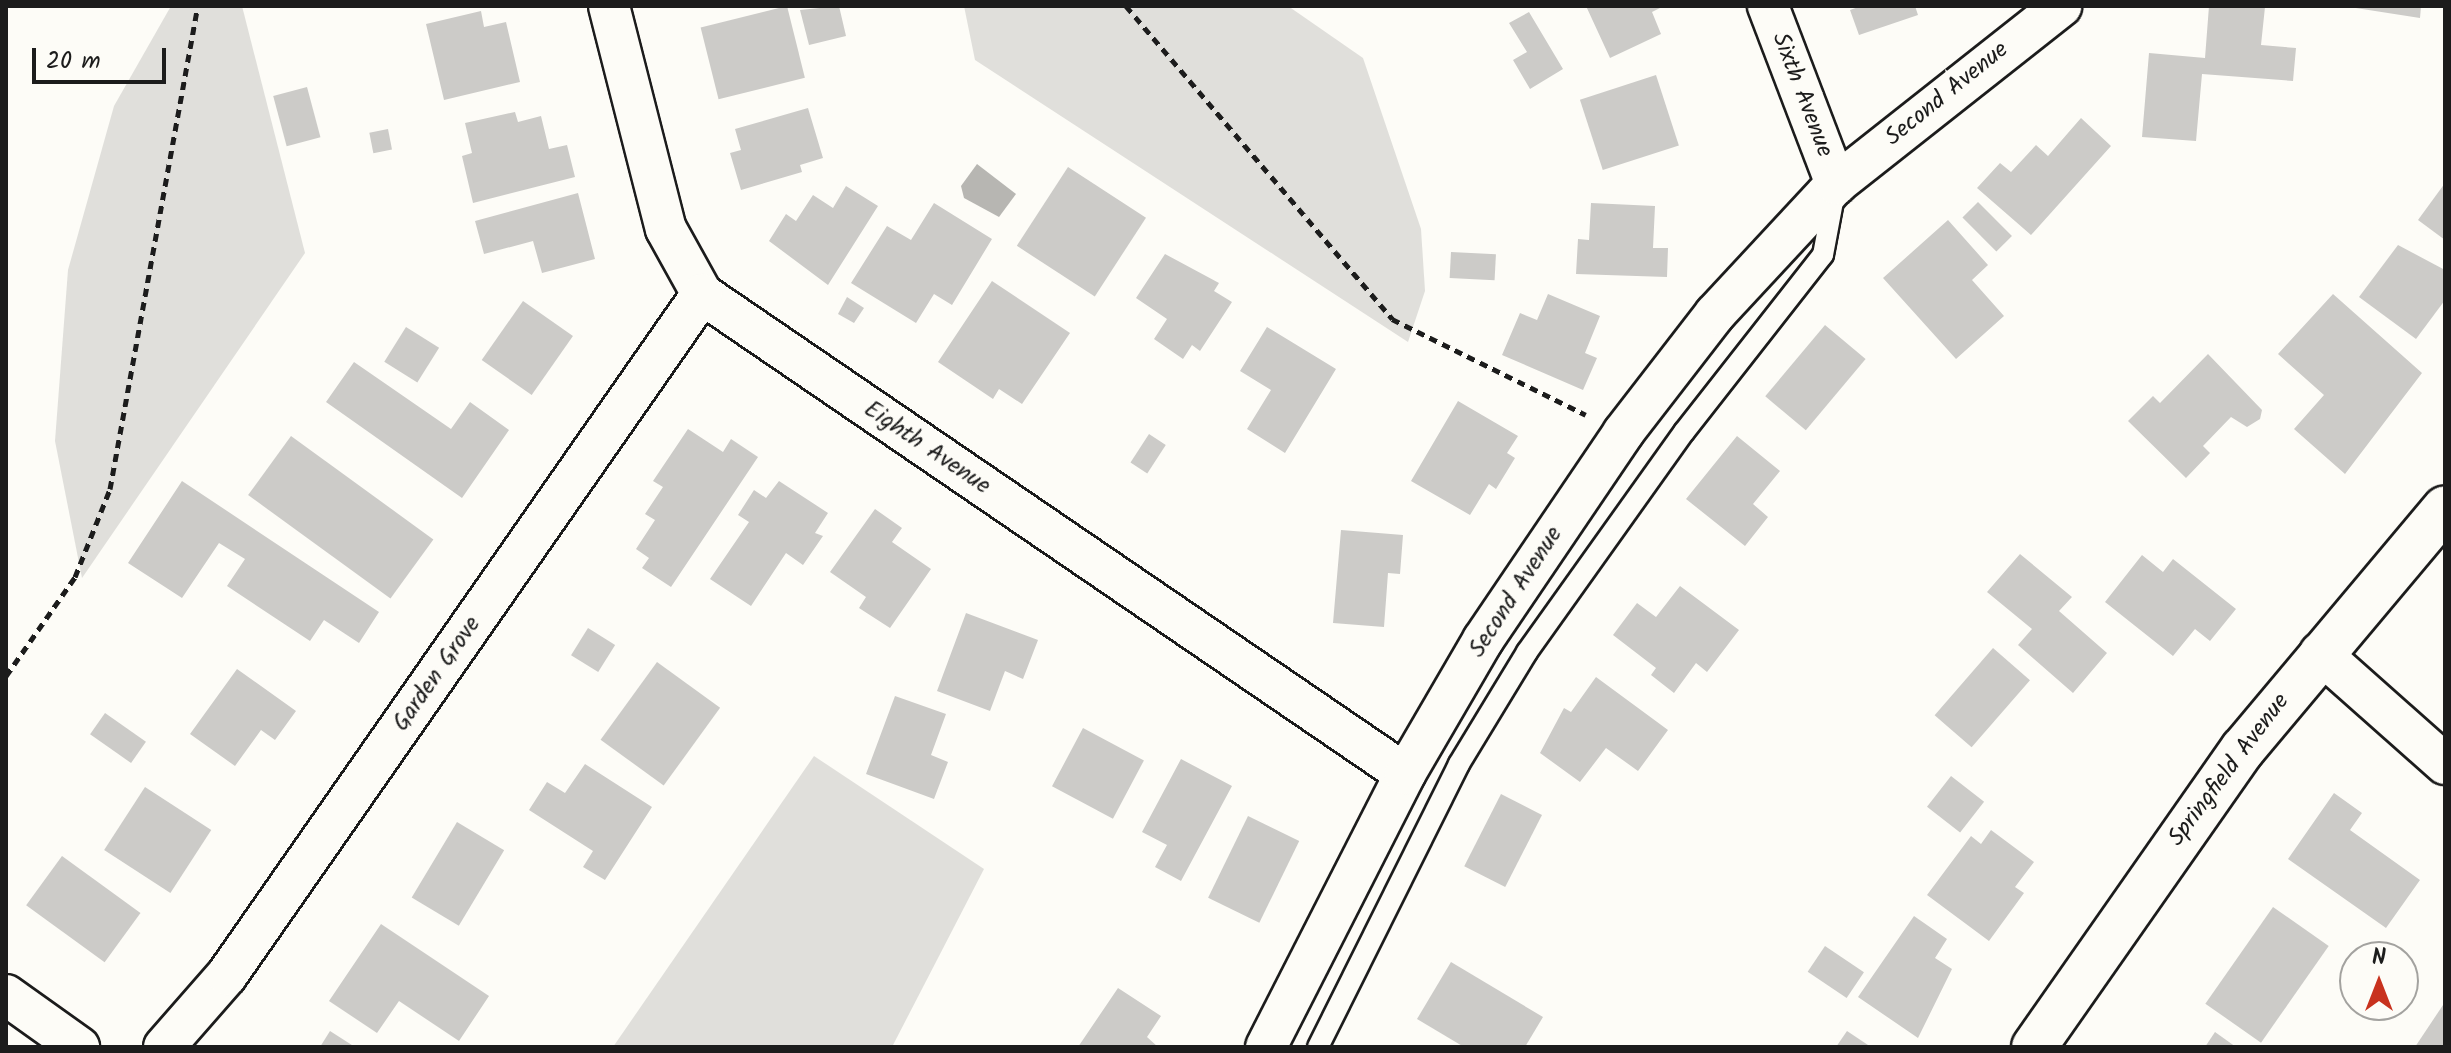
<!DOCTYPE html>
<html>
<head>
<meta charset="utf-8">
<style>
	body { margin:0 }
	#map { position:relative; width:2451px; height:1053px; overflow:hidden; background:#fdfcf7; font-family:Kalam,sans-serif }
	div>[style] { position:absolute }
	[style*='--x'] { left:calc(var(--x)*1px); top:calc(var(--y)*1px); width:calc(var(--w)*1px); rotate:calc(var(--a)*1deg) }
	.green>* { inset:0; background:#e0dfdb }
	.water>* { inset:0; background:#b7b6b2 }
	.building>* { inset:0; background:#cccbc8; transform-origin:0 0 }
	.path>* { height:5px; margin-top:-2.5px; transform-origin:0; background:repeating-linear-gradient(90deg,#1c1c1c 0 8px,transparent 0 14px) }
	.roads { filter:drop-shadow(2px 0 #1c1c1c) drop-shadow(-2px 0 #1c1c1c) drop-shadow(0 2px #1c1c1c) drop-shadow(0 -2px #1c1c1c) }
	.lane>* { height:20px; margin:-10px; padding:0 10px; transform-origin:10px; border-radius:10px; background:#fdfcf7 }
	.street>* { height:40px; margin:-20px; padding:0 20px; transform-origin:20px; border-radius:20px; background:#fdfcf7 }
	.secondary>* { height:44px; margin:-22px; padding:0 22px; transform-origin:22px; border-radius:22px; background:#fdfcf7 }
	span { translate:-50% -50%; white-space:nowrap; text-align:center; line-height:1.15; -webkit-text-stroke:7px #fdfcf7; paint-order:stroke }
	.street-label { font-size:24px; color:#1c1c1c }
	.frame { position:absolute; inset:0; border:8px solid #1c1c1c; pointer-events:none }
	.north { position:absolute; left:2339px; top:941px; width:80px; height:80px; box-sizing:border-box; background:#fdfcf7; border:2px solid #a3a29f; border-radius:50%; rotate:0deg; font-size:22px; font-weight:700; line-height:32px; text-align:center; color:#1c1c1c }
	.north::after { content:''; display:block; margin:auto; width:28px; height:36px; background:#c8321e; clip-path:polygon(50% 0,100% 100%,50% 72%,0 100%) }
	.scale { position:absolute; left:32px; top:48px; width:134px; height:36px; box-sizing:border-box; border:4px solid #1c1c1c; border-top:0; padding-left:10px; font-size:24px; line-height:28px; white-space:nowrap; color:#1c1c1c; -webkit-text-stroke:6px #fdfcf7; paint-order:stroke }
</style>
</head>
<body>
<div id="map">
	<div class="green">
		<i style="clip-path:polygon(171px 6px,242px 6px,305px 253px,82px 578px,55px 441px,68px 270px,114px 106px)"></i>
		<i style="clip-path:polygon(964px 6px,1288px 6px,1363px 58px,1421px 229px,1425px 291px,1408px 342px,975px 60px)"></i>
		<i style="clip-path:polygon(814px 756px,984px 869px,892px 1047px,613px 1047px)"></i>
	</div>
	<div class="water">
		<i style="clip-path:polygon(977px 164px,1016px 194px,999px 217px,964px 198px,961px 186px)"></i>
	</div>
	<div class="building">
		<i style="left:787px;top:6px;width:74px;height:89px;rotate:76deg"></i>
		<i style="clip-path:polygon(839px 6px,846px 36px,809px 45px,800px 10px)"></i>
		<i style="clip-path:polygon(1586px 6px,1664px 6px,1652px 12px,1661px 34px,1610px 58px)"></i>
		<i style="clip-path:polygon(1861px 6px,1915px 6px,1918px 15px,1859px 35px,1850px 10px)"></i>
		<i style="clip-path:polygon(2209px 6px,2265px 7px,2261px 45px,2296px 48px,2293px 81px,2202px 74px,2196px 141px,2142px 137px,2149px 53px,2205px 58px)"></i>
		<i style="clip-path:polygon(2343px 6px,2421px 6px,2420px 18px)"></i>
		<i style="clip-path:polygon(481px 11px,484px 27px,506px 22px,520px 82px,444px 100px,426px 24px)"></i>
		<i style="clip-path:polygon(1529px 12px,1563px 69px,1530px 89px,1513px 60px,1527px 52px,1509px 23px)"></i>
		<i style="left:1656px;top:75px;width:74px;height:80px;rotate:72deg"></i>
		<i style="left:307px;top:87px;width:52px;height:35px;rotate:75deg"></i>
		<i style="clip-path:polygon(808px 108px,823px 158px,800px 165px,802px 172px,741px 190px,730px 153px,741px 150px,735px 129px)"></i>
		<i style="clip-path:polygon(515px 112px,518px 122px,541px 116px,549px 149px,567px 145px,575px 177px,473px 203px,462px 156px,472px 153px,465px 123px)"></i>
		<i style="clip-path:polygon(2081px 118px,2111px 146px,2031px 235px,1977px 188px,2000px 163px,2011px 172px,2036px 145px,2048px 156px)"></i>
		<i style="left:388px;top:129px;width:21px;height:19px;rotate:79deg"></i>
		<i style="left:1068px;top:167px;width:93px;height:94px;rotate:33deg"></i>
		<i style="clip-path:polygon(2445px 183px,2445px 240px,2418px 220px)"></i>
		<i style="clip-path:polygon(846px 186px,878px 206px,828px 285px,769px 241px,786px 214px,796px 221px,813px 195px,833px 208px)"></i>
		<i style="clip-path:polygon(578px 193px,595px 259px,542px 273px,533px 241px,484px 254px,475px 221px)"></i>
		<i style="left:1978px;top:202px;width:48px;height:22px;rotate:45deg"></i>
		<i style="clip-path:polygon(934px 203px,992px 239px,952px 305px,934px 294px,916px 323px,851px 283px,887px 226px,911px 240px)"></i>
		<i style="clip-path:polygon(1591px 203px,1655px 206px,1653px 248px,1668px 248px,1667px 277px,1576px 274px,1578px 239px,1589px 240px)"></i>
		<i style="clip-path:polygon(1948px 220px,1988px 265px,1972px 280px,2004px 316px,1956px 359px,1883px 278px)"></i>
		<i style="clip-path:polygon(2398px 245px,2445px 270px,2445px 300px,2416px 339px,2359px 297px)"></i>
		<i style="left:1451px;top:252px;width:45px;height:26px;rotate:3deg"></i>
		<i style="clip-path:polygon(1165px 254px,1219px 283px,1214px 291px,1232px 302px,1200px 351px,1192px 345px,1183px 359px,1154px 339px,1167px 319px,1136px 298px)"></i>
		<i style="clip-path:polygon(992px 281px,1070px 333px,1022px 404px,999px 389px,993px 399px,938px 362px)"></i>
		<i style="clip-path:polygon(1548px 294px,1600px 316px,1585px 353px,1597px 358px,1583px 390px,1502px 355px,1520px 313px,1537px 320px)"></i>
		<i style="clip-path:polygon(2333px 294px,2422px 373px,2345px 474px,2294px 429px,2324px 395px,2278px 354px)"></i>
		<i style="clip-path:polygon(847px 297px,864px 308px,854px 323px,838px 314px)"></i>
		<i style="left:523px;top:301px;width:61px;height:72px;rotate:35deg"></i>
		<i style="left:1825px;top:325px;width:53px;height:93px;rotate:40deg"></i>
		<i style="left:406px;top:327px;width:39px;height:41px;rotate:32deg"></i>
		<i style="clip-path:polygon(1267px 327px,1336px 369px,1285px 453px,1247px 429px,1271px 390px,1240px 371px)"></i>
		<i style="clip-path:polygon(2208px 354px,2262px 410px,2260px 419px,2247px 427px,2231px 417px,2203px 446px,2210px 453px,2186px 478px,2128px 421px,2153px 396px,2160px 403px)"></i>
		<i style="clip-path:polygon(354px 362px,451px 429px,470px 402px,509px 430px,462px 498px,326px 402px)"></i>
		<i style="clip-path:polygon(1458px 401px,1518px 436px,1507px 453px,1515px 458px,1496px 489px,1489px 484px,1470px 515px,1411px 481px)"></i>
		<i style="clip-path:polygon(688px 429px,723px 452px,731px 439px,758px 457px,671px 587px,642px 568px,649px 558px,636px 549px,655px 520px,645px 514px,663px 487px,653px 481px)"></i>
		<i style="left:1149px;top:434px;width:20px;height:34px;rotate:33deg"></i>
		<i style="left:291px;top:436px;width:176px;height:73px;rotate:36deg"></i>
		<i style="clip-path:polygon(1737px 436px,1780px 471px,1753px 504px,1768px 517px,1745px 546px,1686px 499px)"></i>
		<i style="clip-path:polygon(182px 481px,379px 612px,359px 643px,324px 620px,310px 641px,227px 586px,245px 559px,219px 543px,182px 598px,128px 563px)"></i>
		<i style="clip-path:polygon(779px 481px,828px 513px,815px 533px,823px 536px,803px 565px,786px 553px,751px 606px,710px 579px,749px 522px,738px 515px,754px 490px,766px 498px)"></i>
		<i style="clip-path:polygon(875px 509px,902px 528px,892px 542px,931px 569px,890px 628px,859px 608px,866px 597px,830px 572px)"></i>
		<i style="clip-path:polygon(1341px 530px,1403px 535px,1400px 574px,1388px 573px,1384px 627px,1333px 623px)"></i>
		<i style="clip-path:polygon(2020px 554px,2072px 597px,2059px 611px,2107px 653px,2073px 693px,2018px 645px,2032px 629px,1987px 592px)"></i>
		<i style="clip-path:polygon(2142px 555px,2163px 572px,2173px 559px,2236px 609px,2210px 641px,2195px 629px,2173px 656px,2105px 602px)"></i>
		<i style="clip-path:polygon(1680px 586px,1739px 630px,1707px 672px,1696px 663px,1674px 693px,1651px 675px,1656px 668px,1613px 635px,1637px 603px,1656px 617px)"></i>
		<i style="clip-path:polygon(966px 613px,1038px 640px,1023px 679px,1005px 671px,990px 711px,937px 691px)"></i>
		<i style="left:588px;top:628px;width:32px;height:32px;rotate:32deg"></i>
		<i style="left:1993px;top:648px;width:49px;height:89px;rotate:41deg"></i>
		<i style="left:657px;top:662px;width:78px;height:96px;rotate:36deg"></i>
		<i style="clip-path:polygon(237px 669px,296px 711px,275px 740px,261px 730px,235px 766px,190px 734px)"></i>
		<i style="clip-path:polygon(1596px 677px,1668px 730px,1638px 771px,1606px 748px,1580px 782px,1540px 753px,1564px 708px,1571px 712px)"></i>
		<i style="clip-path:polygon(895px 696px,946px 714px,931px 755px,948px 762px,934px 799px,866px 774px)"></i>
		<i style="left:105px;top:713px;width:50px;height:26px;rotate:35deg"></i>
		<i style="left:1083px;top:728px;width:69px;height:66px;rotate:28deg"></i>
		<i style="clip-path:polygon(1181px 759px,1232px 786px,1181px 881px,1155px 867px,1167px 845px,1142px 832px)"></i>
		<i style="clip-path:polygon(585px 764px,652px 807px,605px 880px,583px 867px,593px 851px,529px 810px,547px 782px,565px 793px)"></i>
		<i style="left:1951px;top:776px;width:42px;height:39px;rotate:38deg"></i>
		<i style="left:145px;top:787px;width:79px;height:75px;rotate:33deg"></i>
		<i style="clip-path:polygon(2334px 793px,2362px 813px,2350px 830px,2420px 880px,2386px 928px,2288px 859px)"></i>
		<i style="left:1501px;top:794px;width:46px;height:81px;rotate:27deg"></i>
		<i style="left:1248px;top:816px;width:57px;height:91px;rotate:26deg"></i>
		<i style="left:457px;top:822px;width:55px;height:88px;rotate:31deg"></i>
		<i style="clip-path:polygon(1991px 830px,2034px 862px,2015px 887px,2024px 893px,1989px 941px,1927px 895px,1971px 836px,1981px 844px)"></i>
		<i style="left:62px;top:856px;width:97px;height:61px;rotate:36deg"></i>
		<i style="left:2273px;top:907px;width:68px;height:118px;rotate:35deg"></i>
		<i style="clip-path:polygon(1914px 916px,1947px 939px,1935px 958px,1952px 969px,1918px 1038px,1858px 997px)"></i>
		<i style="clip-path:polygon(381px 924px,489px 996px,459px 1041px,399px 1001px,377px 1033px,329px 1001px)"></i>
		<i style="left:1825px;top:946px;width:47px;height:31px;rotate:34deg"></i>
		<i style="clip-path:polygon(1451px 962px,1543px 1017px,1525px 1047px,1464px 1047px,1417px 1019px)"></i>
		<i style="clip-path:polygon(1118px 988px,1161px 1016px,1147px 1037px,1158px 1047px,1078px 1047px)"></i>
		<i style="clip-path:polygon(2445px 1002px,2445px 1047px,2415px 1047px)"></i>
		<i style="clip-path:polygon(330px 1031px,355px 1047px,320px 1047px)"></i>
		<i style="clip-path:polygon(1847px 1031px,1871px 1047px,1836px 1047px)"></i>
		<i style="clip-path:polygon(2215px 1032px,2236px 1047px,2205px 1047px)"></i>
	</div>
	<div class="path">
		<i style="--x:1126;--y:6;--w:411;--a:49.6"></i>
		<i style="--x:1392;--y:319;--w:216;--a:26.3"></i>
		<i style="--x:6;--y:676;--w:121;--a:-55.1"></i>
		<i style="--x:75;--y:577;--w:95;--a:-68.3"></i>
		<i style="--x:110;--y:489;--w:491;--a:-79.7"></i>
	</div>
	<div class="roads">
		<div class="lane">
			<i style="--x:1318;--y:1047;--w:316;--a:-63.5"></i>
			<i style="--x:1459;--y:764;--w:131;--a:-58.7"></i>
			<i style="--x:1527;--y:652;--w:270;--a:-54.5"></i>
			<i style="--x:1684;--y:432;--w:225;--a:-51.9"></i>
			<i style="--x:1823;--y:255;--w:60;--a:-79.4"></i>
		</div>
		<div class="street">
			<i style="--x:609;--y:6;--w:230;--a:75.7"></i>
			<i style="--x:666;--y:229;--w:74;--a:61"></i>
			<i style="--x:702;--y:294;--w:851;--a:34.32"></i>
			<i style="--x:1768;--y:6;--w:191;--a:69.1"></i>
			<i style="--x:2320;--y:653;--w:167;--a:41.6"></i>
			<i style="--x:6;--y:995;--w:90;--a:35.5"></i>
			<i style="--x:164;--y:1047;--w:96;--a:-48.8"></i>
			<i style="--x:227;--y:975;--w:830;--a:-55.1"></i>
			<i style="--x:1266;--y:1047;--w:306;--a:-63"></i>
			<i style="--x:1405;--y:774;--w:155;--a:-59.8"></i>
			<i style="--x:1483;--y:640;--w:250;--a:-55.9"></i>
			<i style="--x:1623;--y:433;--w:150;--a:-52.3"></i>
			<i style="--x:1715;--y:314;--w:178;--a:-47.1"></i>
			<i style="--x:1836;--y:184;--w:287;--a:-38.3"></i>
		</div>
		<div class="secondary">
			<i style="--x:2034;--y:1047;--w:364;--a:-55"></i>
			<i style="--x:2243;--y:749;--w:314;--a:-50"></i>
		</div>
	</div>
	<div class="street-label">
		<span style="left:1947px;top:94px;rotate:-39deg">Second Avenue</span>
		<span style="left:1802px;top:95px;rotate:69deg">Sixth Avenue</span>
		<span style="left:927px;top:448px;rotate:34deg">Eighth Avenue</span>
		<span style="left:1516px;top:592px;rotate:-57deg">Second Avenue</span>
		<span style="left:437px;top:674px;rotate:-55deg">Garden Grove</span>
		<span style="left:2229px;top:770px;rotate:-53deg">Springfield Avenue</span>
	</div>
	<div class="frame"></div>
	<div class="north">N</div>
	<div class="scale">20 m</div>
</div>
</body>
</html>
